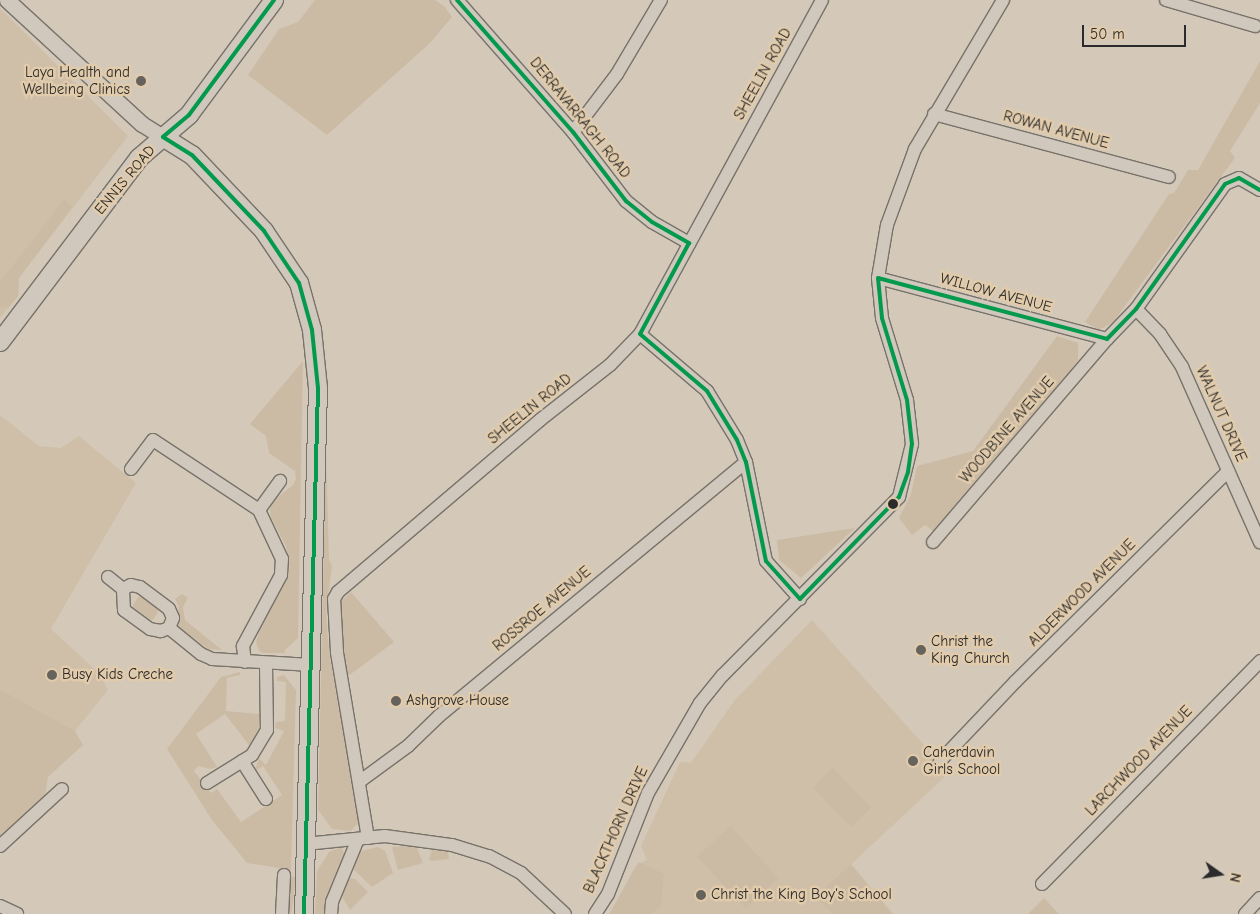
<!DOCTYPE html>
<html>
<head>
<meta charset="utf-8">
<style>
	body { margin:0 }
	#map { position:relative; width:1260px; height:914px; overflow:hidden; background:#d4c9b8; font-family:"Comic Neue",sans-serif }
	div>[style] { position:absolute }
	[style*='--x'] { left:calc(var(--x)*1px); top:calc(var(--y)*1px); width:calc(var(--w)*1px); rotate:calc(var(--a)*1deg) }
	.built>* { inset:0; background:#cfbfa8 }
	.green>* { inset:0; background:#cbbba5; transform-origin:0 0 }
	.roads { filter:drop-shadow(1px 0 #77726a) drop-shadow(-1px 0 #77726a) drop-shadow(0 1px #77726a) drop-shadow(0 -1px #77726a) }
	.minor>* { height:12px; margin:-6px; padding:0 6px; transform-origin:6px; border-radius:6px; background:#d0c8bc }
	.tertiary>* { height:15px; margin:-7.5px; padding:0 7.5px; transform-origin:7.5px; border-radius:7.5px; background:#d0c8bc }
	.secondary>* { height:18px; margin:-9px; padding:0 9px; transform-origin:9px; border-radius:9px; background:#d0c8bc }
	.bus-1>* { height:4px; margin:-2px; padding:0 2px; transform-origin:2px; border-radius:2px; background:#049a4d }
	.dots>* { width:14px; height:14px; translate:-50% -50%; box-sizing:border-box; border:2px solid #e1cbab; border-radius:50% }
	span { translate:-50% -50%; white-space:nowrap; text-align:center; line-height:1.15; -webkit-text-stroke:5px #e1cbab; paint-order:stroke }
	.poi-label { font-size:15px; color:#2b2b2b }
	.right { translate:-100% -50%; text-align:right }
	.left { translate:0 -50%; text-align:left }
	.street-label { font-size:15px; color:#2b2b2b }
	.north { position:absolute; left:1195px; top:849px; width:50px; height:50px; -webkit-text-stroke:4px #e1cbab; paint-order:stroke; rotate:103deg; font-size:14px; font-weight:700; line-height:20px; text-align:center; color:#2b2b2b }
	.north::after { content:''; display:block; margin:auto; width:18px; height:22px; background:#2b2b2b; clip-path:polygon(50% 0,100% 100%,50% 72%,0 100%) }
	.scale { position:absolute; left:1082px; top:25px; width:104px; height:22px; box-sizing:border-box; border:2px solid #2b2b2b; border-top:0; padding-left:6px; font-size:15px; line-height:18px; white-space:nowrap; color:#2b2b2b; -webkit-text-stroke:4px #e1cbab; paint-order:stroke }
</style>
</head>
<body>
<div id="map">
	<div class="built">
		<i style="clip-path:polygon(0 8px,128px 136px,19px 278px,18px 296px,0 318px)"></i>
		<i style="clip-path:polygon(0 415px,39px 446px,61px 448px,79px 436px,136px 483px,51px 629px,99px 673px,108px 690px,75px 731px,0 689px)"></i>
		<i style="clip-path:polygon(812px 620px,949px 773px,816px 897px,832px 914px,611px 914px,635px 866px,647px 860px,641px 846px,680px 762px,691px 763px,734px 701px)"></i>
	</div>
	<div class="green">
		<i style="clip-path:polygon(315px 0,435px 0,445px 7px,452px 17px,429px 44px,327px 135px,248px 75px,279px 29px,298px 22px)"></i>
		<i style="clip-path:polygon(1260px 61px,1260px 103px,1230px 151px,1235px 158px,1113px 322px,1099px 330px,1085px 322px,1169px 194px,1174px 193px,1188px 170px,1198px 170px)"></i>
		<i style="clip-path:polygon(64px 199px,72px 207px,19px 278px,18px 296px,10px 306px,0 307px,0 282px)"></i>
		<i style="clip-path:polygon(1057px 336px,1078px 343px,1078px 360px,1071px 370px,933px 531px,925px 525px,912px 535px,899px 518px,911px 494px,917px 466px,973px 451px)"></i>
		<i style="clip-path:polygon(303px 361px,298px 638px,285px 650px,285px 653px,263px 653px,259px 651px,256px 642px,260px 628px,290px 568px,286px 546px,271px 517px,270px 509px,273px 501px,293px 485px,296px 479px,295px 471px,269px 453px,266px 436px,250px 424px)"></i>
		<i style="clip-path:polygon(326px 452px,329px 560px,332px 566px,326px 611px,329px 652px,358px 812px,358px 823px,351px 831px,332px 829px,318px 810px)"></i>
		<i style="clip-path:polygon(855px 528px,801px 578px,779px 560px,777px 540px)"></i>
		<i style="clip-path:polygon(351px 592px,394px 642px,347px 677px,340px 609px,341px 601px)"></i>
		<i style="clip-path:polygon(182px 594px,188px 598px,183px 607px,185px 620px,222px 650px,208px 649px,175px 624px,179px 607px,175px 599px)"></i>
		<i style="clip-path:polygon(143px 596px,159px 609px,154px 619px,149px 620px,132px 607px,138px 597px)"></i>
		<i style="clip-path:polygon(240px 672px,240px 675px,227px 678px,226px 711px,260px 714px,260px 730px,249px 745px,225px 714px,196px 734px,217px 767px,210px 769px,198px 766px,194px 771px,211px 793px,217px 789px,241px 822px,282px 795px,263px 766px,254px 772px,259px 758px,266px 765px,284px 731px,275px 728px,276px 722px,285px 721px,286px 682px,277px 681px,277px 677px,284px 675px,296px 690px,291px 870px,247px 863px,212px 820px,167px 749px,221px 677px)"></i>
		<i style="clip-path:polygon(0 689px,75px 731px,83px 745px,48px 777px,44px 801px,0 839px)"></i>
		<i style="left:833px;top:768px;width:55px;height:28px;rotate:46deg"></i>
		<i style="left:730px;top:826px;width:71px;height:45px;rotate:47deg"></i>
		<i style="clip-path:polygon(411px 846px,417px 848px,423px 863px,398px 870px,392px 847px)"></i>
		<i style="clip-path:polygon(341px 847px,345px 854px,325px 902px,325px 914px,315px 914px,317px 871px,329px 852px)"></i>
		<i style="clip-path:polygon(378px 847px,385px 851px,393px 873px,372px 887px,354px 870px,354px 864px,361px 851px)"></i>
		<i style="clip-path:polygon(432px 850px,448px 852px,449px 859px,431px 861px,429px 859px)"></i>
		<i style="clip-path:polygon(639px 862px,664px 874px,661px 906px,651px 914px,609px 914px)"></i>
		<i style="clip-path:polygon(851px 864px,893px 914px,832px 914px,815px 897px)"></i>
		<i style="left:288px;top:876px;width:8px;height:38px;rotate:7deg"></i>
		<i style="clip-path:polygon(347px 878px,355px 879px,368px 892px,350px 910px,341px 895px)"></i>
		<i style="clip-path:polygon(1044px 898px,1059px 914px,1028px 914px)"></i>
	</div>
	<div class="roads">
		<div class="minor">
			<i style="--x:457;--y:0;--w:176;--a:48.7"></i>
			<i style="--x:573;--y:132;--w:87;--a:52.5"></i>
			<i style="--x:626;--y:201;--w:33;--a:39"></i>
			<i style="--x:652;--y:222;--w:43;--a:29.6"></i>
			<i style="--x:1166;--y:0;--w:93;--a:16.3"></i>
			<i style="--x:934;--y:114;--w:243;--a:15"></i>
			<i style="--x:573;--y:132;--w:73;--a:-52.8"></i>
			<i style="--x:617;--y:74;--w:86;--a:-59.3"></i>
			<i style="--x:878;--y:278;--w:237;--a:14.9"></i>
			<i style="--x:1136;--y:309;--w:35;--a:46"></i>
			<i style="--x:1160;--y:334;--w:40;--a:56"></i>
			<i style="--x:1182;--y:367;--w:192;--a:66"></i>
			<i style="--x:640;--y:334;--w:88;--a:40.4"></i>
			<i style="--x:707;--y:391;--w:57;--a:58.5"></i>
			<i style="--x:737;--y:440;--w:24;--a:68"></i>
			<i style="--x:746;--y:462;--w:101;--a:78.6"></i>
			<i style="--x:766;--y:561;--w:51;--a:48.2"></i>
			<i style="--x:131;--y:469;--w:36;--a:-53"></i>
			<i style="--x:153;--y:440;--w:127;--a:33.4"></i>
			<i style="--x:259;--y:510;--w:54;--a:64.9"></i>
			<i style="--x:282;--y:559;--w:16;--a:94"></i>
			<i style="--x:281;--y:575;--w:81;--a:118.2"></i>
			<i style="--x:243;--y:646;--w:16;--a:83"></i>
			<i style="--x:259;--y:510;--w:36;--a:-54"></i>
			<i style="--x:933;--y:542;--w:267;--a:-49.4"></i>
			<i style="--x:1107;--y:339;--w:42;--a:-46"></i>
			<i style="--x:1136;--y:309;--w:153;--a:-54.5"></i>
			<i style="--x:1225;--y:184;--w:15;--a:-23"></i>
			<i style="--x:1239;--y:178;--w:24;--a:30"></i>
			<i style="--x:108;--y:577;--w:19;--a:39"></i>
			<i style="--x:123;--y:589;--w:9;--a:-27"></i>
			<i style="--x:131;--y:585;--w:9;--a:13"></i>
			<i style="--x:140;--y:587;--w:36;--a:37"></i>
			<i style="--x:169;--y:609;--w:10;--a:66"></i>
			<i style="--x:173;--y:618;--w:11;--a:112"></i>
			<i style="--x:169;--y:628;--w:9;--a:159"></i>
			<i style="--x:161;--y:631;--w:11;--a:-170"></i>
			<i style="--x:150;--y:629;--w:32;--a:-144"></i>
			<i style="--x:124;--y:610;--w:21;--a:-93"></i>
			<i style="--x:169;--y:628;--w:41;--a:39.1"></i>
			<i style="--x:201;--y:654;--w:12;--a:24"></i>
			<i style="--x:212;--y:659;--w:99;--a:3.5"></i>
			<i style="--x:242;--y:761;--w:45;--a:57.7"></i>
			<i style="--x:940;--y:761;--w:109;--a:-46.5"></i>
			<i style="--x:1015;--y:682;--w:300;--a:-44.7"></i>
			<i style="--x:359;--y:782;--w:61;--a:-36.3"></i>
			<i style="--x:408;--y:746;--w:43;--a:-44.1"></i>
			<i style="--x:439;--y:716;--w:398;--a:-39.6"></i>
			<i style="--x:207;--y:783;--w:53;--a:-31.9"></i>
			<i style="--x:252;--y:755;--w:29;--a:-59"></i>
			<i style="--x:267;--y:730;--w:67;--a:-90.9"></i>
			<i style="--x:368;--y:838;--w:189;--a:-99.5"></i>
			<i style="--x:337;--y:652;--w:53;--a:-93.2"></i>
			<i style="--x:334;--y:599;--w:8;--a:-60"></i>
			<i style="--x:338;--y:592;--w:265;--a:-40.4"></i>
			<i style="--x:540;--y:420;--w:89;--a:-38.2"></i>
			<i style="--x:610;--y:365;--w:43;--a:-45.9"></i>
			<i style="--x:640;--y:334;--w:380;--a:-61.4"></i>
			<i style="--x:305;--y:844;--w:80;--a:-5.7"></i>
			<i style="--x:385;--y:836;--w:68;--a:7.7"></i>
			<i style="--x:452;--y:845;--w:39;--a:17"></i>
			<i style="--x:489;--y:856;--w:36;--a:28"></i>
			<i style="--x:521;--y:873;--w:60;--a:43"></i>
			<i style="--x:0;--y:846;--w:84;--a:-42.6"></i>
			<i style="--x:1042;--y:884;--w:312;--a:-45.6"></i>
			<i style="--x:0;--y:906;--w:19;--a:25"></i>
			<i style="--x:282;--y:914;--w:39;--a:-87"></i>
			<i style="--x:331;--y:914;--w:12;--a:-85"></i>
			<i style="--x:332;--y:902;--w:68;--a:-67.6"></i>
			<i style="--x:595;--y:914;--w:24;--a:-57"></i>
			<i style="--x:608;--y:894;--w:109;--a:-68.4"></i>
			<i style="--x:648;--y:793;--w:104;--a:-60"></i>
			<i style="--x:700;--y:703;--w:36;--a:-51"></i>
			<i style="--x:723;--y:675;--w:250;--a:-45.3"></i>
			<i style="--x:899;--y:497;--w:55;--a:-76.2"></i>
			<i style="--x:912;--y:444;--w:44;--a:-96.5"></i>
			<i style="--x:907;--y:400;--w:86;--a:-107"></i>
			<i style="--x:882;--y:318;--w:40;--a:-95.7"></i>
			<i style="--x:878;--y:278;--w:54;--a:-80.4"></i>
			<i style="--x:887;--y:225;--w:81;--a:-69.8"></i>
			<i style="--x:915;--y:149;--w:173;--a:-59.4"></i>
			<i style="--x:1245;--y:914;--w:22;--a:-47"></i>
		</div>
		<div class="tertiary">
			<i style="--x:7;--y:0;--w:183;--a:42.6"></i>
			<i style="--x:142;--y:124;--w:25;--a:32"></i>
		</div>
		<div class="secondary">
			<i style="--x:163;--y:137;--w:34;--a:32"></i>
			<i style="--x:192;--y:155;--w:105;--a:46.5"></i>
			<i style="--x:264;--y:231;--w:63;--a:56.1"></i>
			<i style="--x:299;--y:283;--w:49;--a:74.5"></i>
			<i style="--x:312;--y:330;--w:58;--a:84.1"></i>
			<i style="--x:318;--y:388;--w:526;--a:91.52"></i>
			<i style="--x:0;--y:342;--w:231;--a:-52.9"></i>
			<i style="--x:139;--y:158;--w:66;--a:-40.7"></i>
			<i style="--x:189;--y:115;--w:143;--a:-53.5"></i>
		</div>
	</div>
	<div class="bus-1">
		<i style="--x:274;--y:0;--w:143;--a:126.5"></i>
		<i style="--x:189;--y:115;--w:34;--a:140"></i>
		<i style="--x:163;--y:137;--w:34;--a:32"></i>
		<i style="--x:192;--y:155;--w:105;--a:46.5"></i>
		<i style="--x:264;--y:231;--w:63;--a:56.1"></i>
		<i style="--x:299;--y:283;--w:49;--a:74.5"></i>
		<i style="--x:312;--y:330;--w:58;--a:84.1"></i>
		<i style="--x:318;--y:388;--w:526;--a:91.52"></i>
		<i style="--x:457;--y:0;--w:176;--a:48.7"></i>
		<i style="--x:573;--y:132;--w:87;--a:52.5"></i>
		<i style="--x:626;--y:201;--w:33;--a:39"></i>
		<i style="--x:652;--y:222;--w:43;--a:29.6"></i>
		<i style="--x:689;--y:243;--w:103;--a:118.3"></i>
		<i style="--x:640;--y:334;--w:88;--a:40.4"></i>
		<i style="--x:707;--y:391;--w:57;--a:58.5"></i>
		<i style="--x:737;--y:440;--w:24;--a:68"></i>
		<i style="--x:746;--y:462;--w:101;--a:78.6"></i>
		<i style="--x:766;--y:561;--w:51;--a:48.2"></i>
		<i style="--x:800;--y:599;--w:142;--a:-45.9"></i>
		<i style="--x:899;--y:497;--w:27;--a:-70"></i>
		<i style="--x:908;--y:472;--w:28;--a:-82"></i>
		<i style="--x:912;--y:444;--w:44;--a:-96.5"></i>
		<i style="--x:907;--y:400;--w:86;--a:-107"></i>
		<i style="--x:882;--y:318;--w:40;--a:-95.7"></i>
		<i style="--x:878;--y:278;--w:237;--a:14.9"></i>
		<i style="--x:1107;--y:339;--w:42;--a:-46"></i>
		<i style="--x:1136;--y:309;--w:153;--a:-54.5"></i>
		<i style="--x:1225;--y:184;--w:15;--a:-23"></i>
		<i style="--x:1239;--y:178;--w:24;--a:30"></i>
	</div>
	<div class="dots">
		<i style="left:141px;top:81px;background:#66625c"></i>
		<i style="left:893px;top:504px;background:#2b2b2b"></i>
		<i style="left:921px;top:650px;background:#66625c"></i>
		<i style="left:52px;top:675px;background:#66625c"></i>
		<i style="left:396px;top:701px;background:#66625c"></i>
		<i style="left:913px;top:761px;background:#66625c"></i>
		<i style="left:701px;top:895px;background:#66625c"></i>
	</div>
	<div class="poi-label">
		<span class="right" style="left:130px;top:81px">Laya Health and<br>Wellbeing Clinics</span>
		<span class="left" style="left:931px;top:650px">Christ the<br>King Church</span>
		<span class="left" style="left:62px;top:675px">Busy Kids Creche</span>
		<span class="left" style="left:406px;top:701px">Ashgrove House</span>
		<span class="left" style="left:923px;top:761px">Caherdavin<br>Girls School</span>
		<span class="left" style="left:711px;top:895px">Christ the King Boy's School</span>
	</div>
	<div class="street-label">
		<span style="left:763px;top:74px;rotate:-61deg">SHEELIN ROAD</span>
		<span style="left:580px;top:118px;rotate:51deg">DERRAVARRAGH ROAD</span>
		<span style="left:1056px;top:130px;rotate:15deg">ROWAN AVENUE</span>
		<span style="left:125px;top:180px;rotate:-50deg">ENNIS ROAD</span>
		<span style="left:996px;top:293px;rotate:15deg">WILLOW AVENUE</span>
		<span style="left:530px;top:409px;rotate:-39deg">SHEELIN ROAD</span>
		<span style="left:1221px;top:414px;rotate:66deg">WALNUT DRIVE</span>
		<span style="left:1007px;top:430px;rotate:-49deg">WOODBINE AVENUE</span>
		<span style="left:1082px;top:593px;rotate:-45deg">ALDERWOOD AVENUE</span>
		<span style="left:542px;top:609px;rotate:-40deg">ROSSROE AVENUE</span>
		<span style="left:1139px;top:761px;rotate:-46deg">LARCHWOOD AVENUE</span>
		<span style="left:616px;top:830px;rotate:-66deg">BLACKTHORN DRIVE</span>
	</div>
	<div class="north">N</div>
	<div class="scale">50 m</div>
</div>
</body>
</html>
